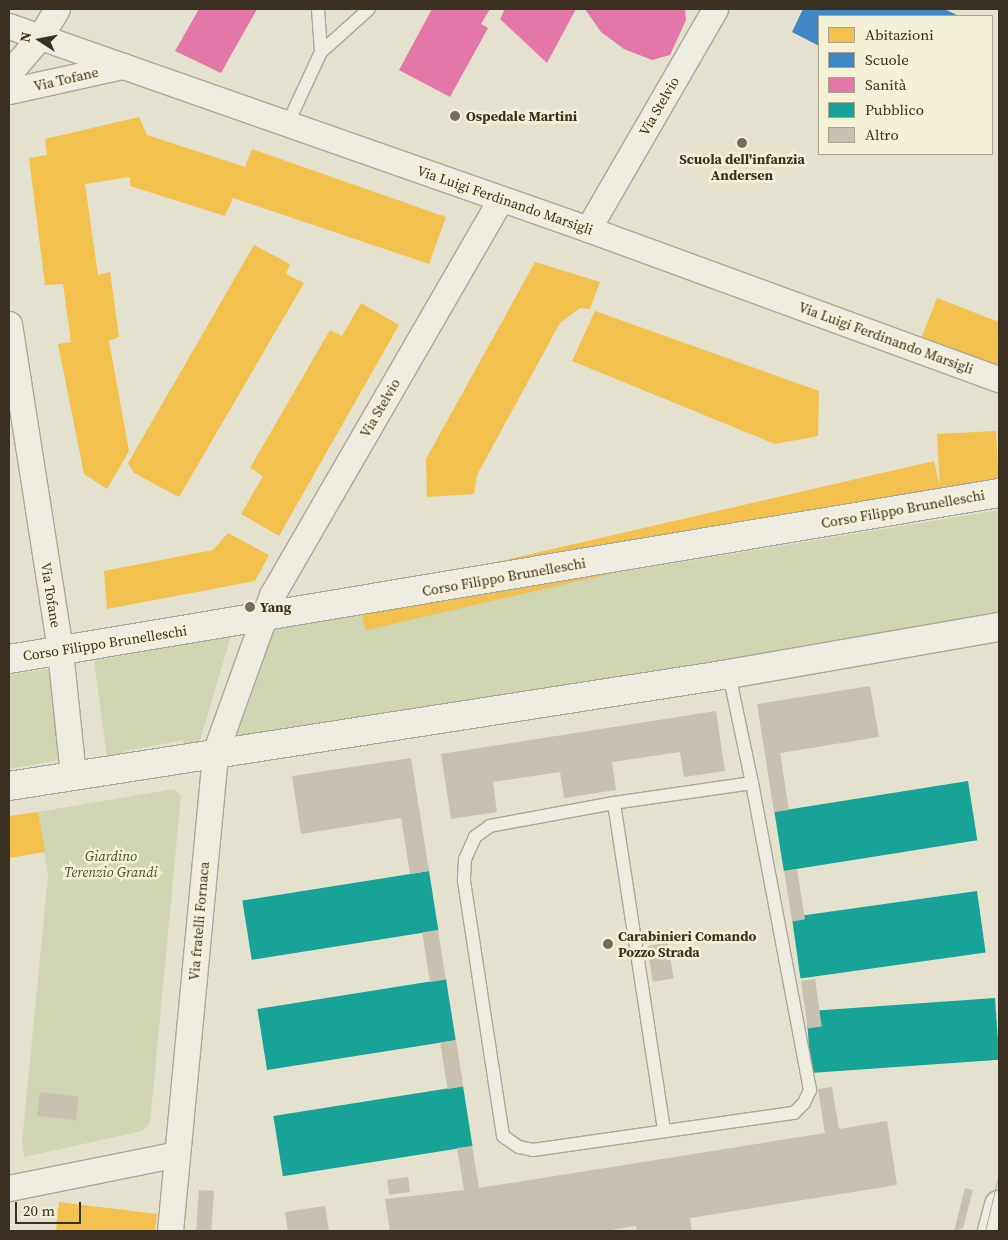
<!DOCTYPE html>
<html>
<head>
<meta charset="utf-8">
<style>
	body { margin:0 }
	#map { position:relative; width:1008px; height:1240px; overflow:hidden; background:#e5e1cf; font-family:"Source Serif 4",serif }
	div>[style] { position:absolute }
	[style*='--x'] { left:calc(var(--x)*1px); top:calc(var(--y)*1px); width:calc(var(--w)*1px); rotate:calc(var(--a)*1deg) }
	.green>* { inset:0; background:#d0d5b2 }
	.homes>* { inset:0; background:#f2c14e; transform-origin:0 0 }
	.schools>* { inset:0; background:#3f88c5 }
	.health>* { inset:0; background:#e377a8 }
	.public>* { inset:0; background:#17a398; transform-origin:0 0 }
	.building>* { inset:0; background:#c8c1b0; transform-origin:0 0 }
	.roads { filter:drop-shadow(1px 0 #aba698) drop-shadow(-1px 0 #aba698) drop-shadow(0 1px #aba698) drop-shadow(0 -1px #aba698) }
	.service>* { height:12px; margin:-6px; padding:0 6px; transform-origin:6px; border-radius:6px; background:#eeebe1 }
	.minor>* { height:25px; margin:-12.5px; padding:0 12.5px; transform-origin:12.5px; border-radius:12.5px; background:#eeebe1 }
	.tertiary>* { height:28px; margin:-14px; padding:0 14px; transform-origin:14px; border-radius:14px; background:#eeebe1 }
	.tram>* { height:1px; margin:-0.5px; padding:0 0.5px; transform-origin:0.5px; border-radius:0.5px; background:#adaba1 }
	.dots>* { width:14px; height:14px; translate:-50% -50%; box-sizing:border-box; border:2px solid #f5f1d7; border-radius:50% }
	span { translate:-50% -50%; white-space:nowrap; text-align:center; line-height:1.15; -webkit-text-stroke:5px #f5f1d7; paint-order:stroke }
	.street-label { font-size:14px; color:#3a3020 }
	.poi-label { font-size:14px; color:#3a3020; font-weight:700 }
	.left { translate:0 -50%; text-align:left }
	.park-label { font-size:14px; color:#435527; font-style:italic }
	.frame { position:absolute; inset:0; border:10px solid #3a3020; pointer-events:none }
	.legend { position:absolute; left:818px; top:15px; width:175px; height:140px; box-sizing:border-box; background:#f5f1d7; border:1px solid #aaa48e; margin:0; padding:6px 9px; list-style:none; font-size:15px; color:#3a3020 }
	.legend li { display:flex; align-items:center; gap:10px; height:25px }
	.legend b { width:25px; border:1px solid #aaa48e }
	.north { position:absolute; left:15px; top:15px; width:50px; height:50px; -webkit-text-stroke:4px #f5f1d7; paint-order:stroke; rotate:281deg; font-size:14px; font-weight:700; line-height:20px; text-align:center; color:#3a3020 }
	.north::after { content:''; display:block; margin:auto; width:18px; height:22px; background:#3a3020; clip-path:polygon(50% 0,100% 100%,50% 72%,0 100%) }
	.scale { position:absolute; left:15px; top:1202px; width:66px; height:22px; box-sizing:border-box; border:2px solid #3a3020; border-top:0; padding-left:6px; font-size:15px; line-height:18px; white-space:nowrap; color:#3a3020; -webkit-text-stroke:4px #f5f1d7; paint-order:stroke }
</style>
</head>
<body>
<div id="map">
	<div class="green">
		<i style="clip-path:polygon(999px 510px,999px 617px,231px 739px,248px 706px,274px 629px)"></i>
		<i style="clip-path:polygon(231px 636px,198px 747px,180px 752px,184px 740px,125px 751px,120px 762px,108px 764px,94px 661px)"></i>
		<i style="clip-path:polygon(49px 669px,66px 759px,9px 769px,9px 675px)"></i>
		<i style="clip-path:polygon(174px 789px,181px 796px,150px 1123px,142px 1131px,24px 1157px,22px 1142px,48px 876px,38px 812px)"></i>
	</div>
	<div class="homes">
		<i style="clip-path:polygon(139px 117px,147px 135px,245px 167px,252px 149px,446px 217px,429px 264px,233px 198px,225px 216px,130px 186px,130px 177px,85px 184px,98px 275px,110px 272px,119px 337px,109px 341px,129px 451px,107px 489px,84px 474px,58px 344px,71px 342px,63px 284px,45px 285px,29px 158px,47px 155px,45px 139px)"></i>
		<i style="clip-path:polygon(254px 245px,290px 264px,286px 274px,304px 283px,179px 497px,134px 473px,128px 463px)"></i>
		<i style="clip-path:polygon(535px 262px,600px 282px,590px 309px,580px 308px,560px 323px,477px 475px,474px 494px,427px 497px,426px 459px)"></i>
		<i style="clip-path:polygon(937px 298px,999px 322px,999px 369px,920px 341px)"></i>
		<i style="clip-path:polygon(361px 303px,399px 325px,279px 536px,241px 514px,263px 476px,250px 468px,330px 330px,342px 336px)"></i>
		<i style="clip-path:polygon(595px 311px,819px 391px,818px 436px,775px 444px,572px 361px)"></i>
		<i style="left:996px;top:431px;width:53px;height:59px;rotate:87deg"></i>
		<i style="left:934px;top:461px;width:37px;height:592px;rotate:77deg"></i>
		<i style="clip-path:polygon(228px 533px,269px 555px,255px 581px,107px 609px,104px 571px,213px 550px)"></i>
		<i style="clip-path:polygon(38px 812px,45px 852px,9px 858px,9px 816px)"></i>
		<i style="clip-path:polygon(59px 1202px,157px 1214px,155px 1231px,56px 1231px)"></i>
	</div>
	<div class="schools">
		<i style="clip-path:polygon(803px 9px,944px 9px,959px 16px,819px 16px,819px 46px,792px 32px)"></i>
	</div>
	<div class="health">
		<i style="clip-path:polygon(199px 9px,257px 9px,221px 73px,175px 51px)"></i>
		<i style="clip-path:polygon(432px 9px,490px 9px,481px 24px,488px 28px,450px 97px,399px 70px)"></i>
		<i style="clip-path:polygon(505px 9px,576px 9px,547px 63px,500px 19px)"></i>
		<i style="clip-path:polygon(585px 9px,685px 9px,686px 20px,670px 55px,652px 60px,624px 49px,601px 32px)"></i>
	</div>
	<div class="public">
		<i style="left:968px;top:781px;width:60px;height:196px;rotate:81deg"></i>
		<i style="left:429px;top:871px;width:60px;height:189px;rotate:81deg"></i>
		<i style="left:977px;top:891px;width:62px;height:187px;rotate:82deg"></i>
		<i style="left:446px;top:979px;width:62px;height:191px;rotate:81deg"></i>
		<i style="left:995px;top:998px;width:62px;height:189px;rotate:86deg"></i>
		<i style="left:463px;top:1086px;width:61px;height:192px;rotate:81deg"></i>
	</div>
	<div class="building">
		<i style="clip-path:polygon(870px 686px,879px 737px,780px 753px,789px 810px,774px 812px,757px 704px)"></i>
		<i style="clip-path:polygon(716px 711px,725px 771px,684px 777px,680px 752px,612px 762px,616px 790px,564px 798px,560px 772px,493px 782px,497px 812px,451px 819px,441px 754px)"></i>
		<i style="clip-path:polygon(411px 758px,429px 871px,410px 874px,401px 818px,301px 834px,292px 776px)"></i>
		<i style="left:797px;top:869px;width:51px;height:13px;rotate:81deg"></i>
		<i style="left:438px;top:930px;width:50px;height:16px;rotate:81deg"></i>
		<i style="left:668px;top:943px;width:36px;height:21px;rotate:81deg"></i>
		<i style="left:815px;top:979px;width:48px;height:14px;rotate:82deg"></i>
		<i style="left:456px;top:1040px;width:47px;height:16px;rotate:81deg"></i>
		<i style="clip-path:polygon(832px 1087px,839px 1129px,887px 1121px,897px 1185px,690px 1218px,692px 1231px,637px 1231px,636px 1226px,604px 1231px,390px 1231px,385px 1199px,464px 1190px,457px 1148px,472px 1146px,479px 1188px,825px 1133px,818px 1089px)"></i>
		<i style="left:40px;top:1092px;width:39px;height:24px;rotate:7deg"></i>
		<i style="left:408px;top:1177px;width:15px;height:21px;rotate:82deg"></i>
		<i style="clip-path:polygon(965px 1188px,973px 1190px,963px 1228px,954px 1231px)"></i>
		<i style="left:199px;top:1190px;width:15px;height:41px;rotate:4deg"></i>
		<i style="clip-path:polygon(325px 1206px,329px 1231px,288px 1231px,285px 1212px)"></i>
	</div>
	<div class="roads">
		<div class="service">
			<i style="--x:318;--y:9;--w:43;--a:86"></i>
			<i style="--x:288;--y:123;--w:78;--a:-65.1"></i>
			<i style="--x:321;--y:52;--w:64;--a:-41.9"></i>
			<i style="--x:729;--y:674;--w:111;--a:78.1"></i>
			<i style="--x:752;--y:783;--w:139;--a:171.8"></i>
			<i style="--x:614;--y:803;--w:126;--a:169.5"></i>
			<i style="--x:490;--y:826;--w:19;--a:144"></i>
			<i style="--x:475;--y:837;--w:24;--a:114"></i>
			<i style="--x:465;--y:859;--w:22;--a:93"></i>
			<i style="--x:464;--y:881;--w:258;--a:81.3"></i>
			<i style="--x:503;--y:1136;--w:19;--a:35"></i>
			<i style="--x:519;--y:1147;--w:14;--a:12"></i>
			<i style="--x:533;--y:1150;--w:264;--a:-8.1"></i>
			<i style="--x:794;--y:1113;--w:14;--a:-45"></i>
			<i style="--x:804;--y:1103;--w:14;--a:-65"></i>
			<i style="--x:810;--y:1090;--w:312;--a:-100.7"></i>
			<i style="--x:614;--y:803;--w:332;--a:81.3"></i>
		</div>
		<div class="minor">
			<i style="--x:9;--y:26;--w:614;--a:19.32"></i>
			<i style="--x:588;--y:229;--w:438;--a:20.1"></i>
			<i style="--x:9;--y:73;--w:48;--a:-49.3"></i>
			<i style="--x:40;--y:37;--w:33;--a:-59"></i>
			<i style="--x:9;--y:91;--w:117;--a:-12.4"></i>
			<i style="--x:588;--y:229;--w:254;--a:-60"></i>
			<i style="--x:9;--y:324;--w:331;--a:81.1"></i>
			<i style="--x:60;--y:651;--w:125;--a:84"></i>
			<i style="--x:9;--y:1188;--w:171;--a:-11.4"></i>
			<i style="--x:170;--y:1231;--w:480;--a:-84.6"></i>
			<i style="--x:215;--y:753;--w:168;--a:-70.2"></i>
			<i style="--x:272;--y:595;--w:457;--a:-60"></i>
		</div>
		<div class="tertiary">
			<i style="--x:9;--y:659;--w:1004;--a:-9.52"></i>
			<i style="--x:9;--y:786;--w:729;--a:-8.84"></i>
			<i style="--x:729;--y:674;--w:274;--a:-9.9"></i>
			<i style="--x:992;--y:1231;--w:27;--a:-75"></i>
		</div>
	</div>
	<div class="tram">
		<i style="--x:985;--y:1231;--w:60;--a:-76.4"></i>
		<i style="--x:998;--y:1231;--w:6;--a:-81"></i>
	</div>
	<div class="dots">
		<i style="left:455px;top:116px;background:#766e5d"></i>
		<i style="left:742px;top:143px;background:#766e5d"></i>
		<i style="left:250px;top:607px;background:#766e5d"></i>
		<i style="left:608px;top:944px;background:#766e5d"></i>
	</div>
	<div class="street-label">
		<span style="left:66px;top:79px;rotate:-13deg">Via Tofane</span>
		<span style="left:659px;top:106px;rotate:-60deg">Via Stelvio</span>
		<span style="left:505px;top:200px;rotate:19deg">Via Luigi Ferdinando Marsigli</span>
		<span style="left:886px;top:338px;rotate:20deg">Via Luigi Ferdinando Marsigli</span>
		<span style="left:380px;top:408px;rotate:-60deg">Via Stelvio</span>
		<span style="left:903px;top:509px;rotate:-10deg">Corso Filippo Brunelleschi</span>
		<span style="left:504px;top:577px;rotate:-10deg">Corso Filippo Brunelleschi</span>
		<span style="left:51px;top:595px;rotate:81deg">Via Tofane</span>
		<span style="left:105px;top:643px;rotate:-9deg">Corso Filippo Brunelleschi</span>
		<span style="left:199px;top:921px;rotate:-85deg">Via fratelli Fornaca</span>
	</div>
	<div class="poi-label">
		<span class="left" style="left:466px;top:116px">Ospedale Martini</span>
		<span style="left:742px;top:167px">Scuola dell'infanzia<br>Andersen</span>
		<span class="left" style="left:260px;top:607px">Yang</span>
		<span class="left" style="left:618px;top:944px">Carabinieri Comando<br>Pozzo Strada</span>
	</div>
	<div class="park-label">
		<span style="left:111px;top:864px">Giardino<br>Terenzio Grandi</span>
	</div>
	<div class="frame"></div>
	<ul class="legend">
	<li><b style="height:14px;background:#f2c14e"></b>Abitazioni</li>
	<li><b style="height:14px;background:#3f88c5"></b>Scuole</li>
	<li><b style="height:14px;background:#e377a8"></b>Sanità</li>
	<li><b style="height:14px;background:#17a398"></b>Pubblico</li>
	<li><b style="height:14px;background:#c8c1b0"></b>Altro</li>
	</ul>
	<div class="north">N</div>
	<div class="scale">20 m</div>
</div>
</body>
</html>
